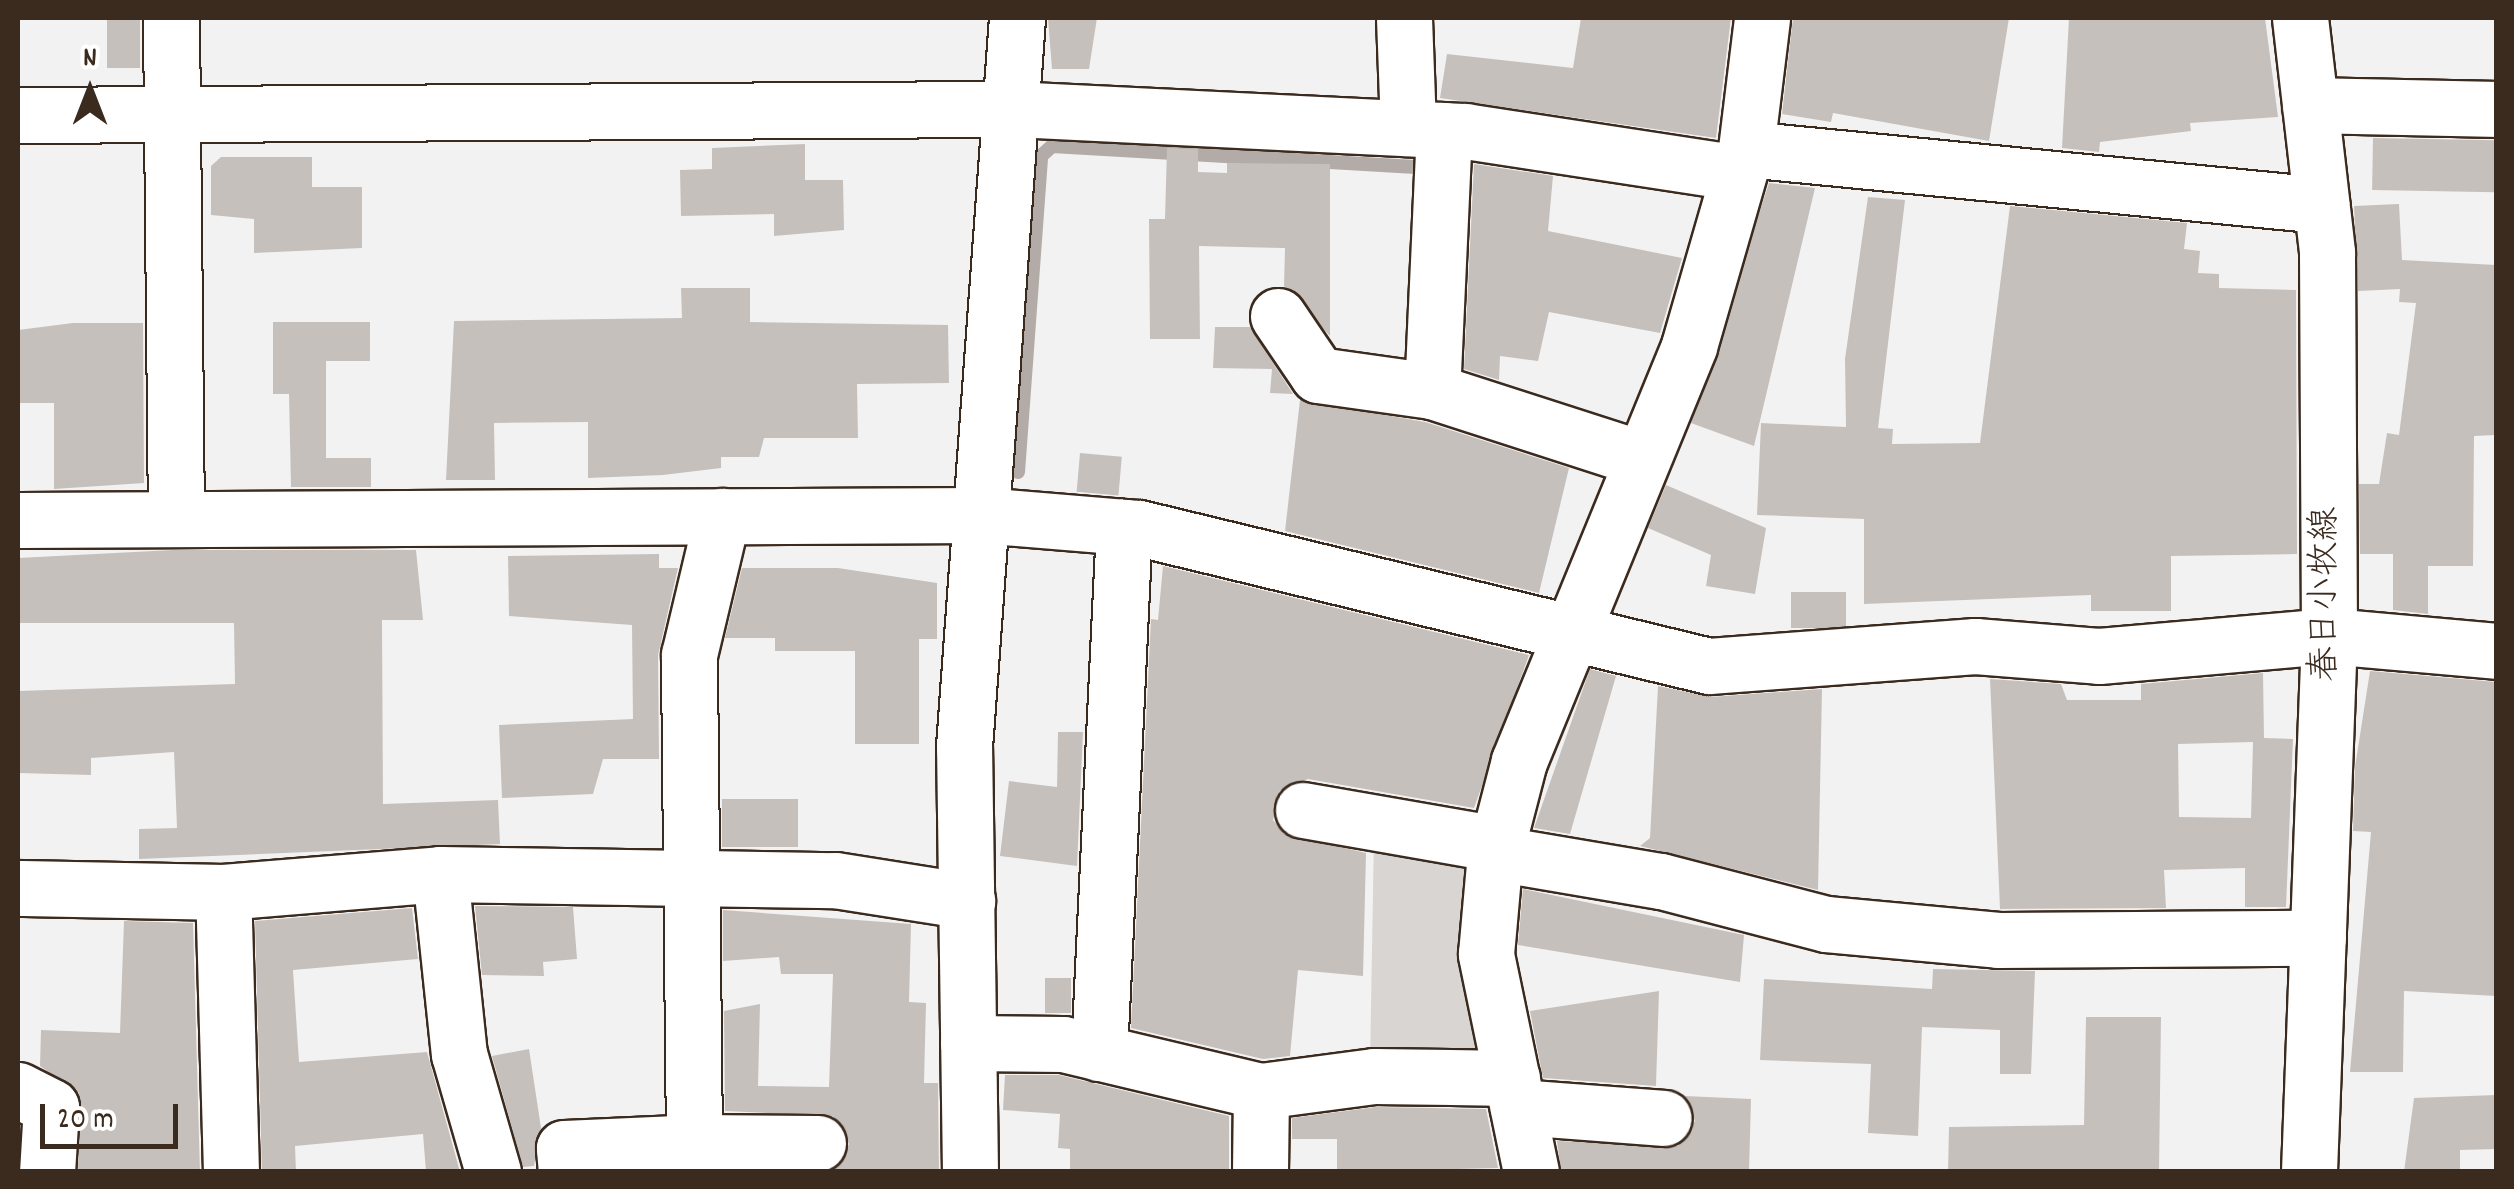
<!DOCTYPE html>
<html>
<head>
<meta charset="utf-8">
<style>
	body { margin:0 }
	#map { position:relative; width:2514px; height:1189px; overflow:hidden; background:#f3f2f2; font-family:Dekko,"Klee One",sans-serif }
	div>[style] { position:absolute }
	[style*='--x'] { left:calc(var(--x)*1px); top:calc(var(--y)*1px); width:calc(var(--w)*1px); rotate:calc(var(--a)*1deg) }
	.green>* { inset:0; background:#d8d5d2 }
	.stream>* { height:14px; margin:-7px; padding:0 7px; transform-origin:7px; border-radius:7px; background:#b2aba7 }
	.building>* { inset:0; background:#c6c0bd; transform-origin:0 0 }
	.roads { filter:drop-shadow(2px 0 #3b2a1e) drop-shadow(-2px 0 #3b2a1e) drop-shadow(0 2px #3b2a1e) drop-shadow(0 -2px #3b2a1e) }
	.minor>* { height:55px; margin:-27.5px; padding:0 27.5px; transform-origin:27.5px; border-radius:27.5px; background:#fff }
	.major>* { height:55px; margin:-27.5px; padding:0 27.5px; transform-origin:27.5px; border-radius:27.5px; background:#fff }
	span { translate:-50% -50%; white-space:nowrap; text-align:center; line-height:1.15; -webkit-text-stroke:8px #fff; paint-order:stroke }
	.street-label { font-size:35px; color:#3b2a1e }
	.frame { position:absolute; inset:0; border:20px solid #3b2a1e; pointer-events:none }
	.north { position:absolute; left:40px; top:40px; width:100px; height:100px; -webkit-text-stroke:8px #fff; paint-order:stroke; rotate:0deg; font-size:28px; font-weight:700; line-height:40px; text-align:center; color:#3b2a1e }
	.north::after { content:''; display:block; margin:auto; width:35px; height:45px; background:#3b2a1e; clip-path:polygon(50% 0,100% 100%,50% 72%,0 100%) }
	.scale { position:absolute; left:40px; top:1104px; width:138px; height:45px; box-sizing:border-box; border:5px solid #3b2a1e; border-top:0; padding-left:12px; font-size:30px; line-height:35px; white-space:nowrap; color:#3b2a1e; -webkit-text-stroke:8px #fff; paint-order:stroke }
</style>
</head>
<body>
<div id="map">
	<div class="green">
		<i style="clip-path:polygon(1374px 834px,1465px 847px,1491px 1052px,1370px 1065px)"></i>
	</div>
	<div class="stream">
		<i style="--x:1018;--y:472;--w:317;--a:-85.8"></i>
		<i style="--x:1041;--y:156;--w:15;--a:-42"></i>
		<i style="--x:1052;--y:146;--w:364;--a:3.3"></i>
	</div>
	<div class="building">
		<i style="clip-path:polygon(1048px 18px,1097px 18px,1089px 69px,1052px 69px)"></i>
		<i style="clip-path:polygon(1581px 18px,1731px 18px,1716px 138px,1440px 98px,1447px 54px,1573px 68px)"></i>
		<i style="clip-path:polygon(1793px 18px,2009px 18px,1989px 141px,1833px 113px,1831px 122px,1782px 114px)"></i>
		<i style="clip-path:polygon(2069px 18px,2265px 18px,2278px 117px,2190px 123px,2191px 131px,2100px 142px,2099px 152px,2062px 148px)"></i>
		<i style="left:140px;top:20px;width:48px;height:33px;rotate:90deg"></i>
		<i style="left:2373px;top:138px;width:123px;height:52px;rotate:1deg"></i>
		<i style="clip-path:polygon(805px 144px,805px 180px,843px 180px,844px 230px,774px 236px,774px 214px,681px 216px,680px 170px,712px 169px,712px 148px)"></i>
		<i style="clip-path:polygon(1167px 148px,1198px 149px,1198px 172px,1227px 173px,1227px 163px,1330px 164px,1330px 336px,1284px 286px,1285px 248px,1199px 246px,1200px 339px,1150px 339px,1149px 219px,1165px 219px)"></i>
		<i style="clip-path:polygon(221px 157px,312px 157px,312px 187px,362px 187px,362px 248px,254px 253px,254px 219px,211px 215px,211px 166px)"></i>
		<i style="clip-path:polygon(1474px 164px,1553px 176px,1548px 231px,1682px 258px,1660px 333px,1549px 312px,1538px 361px,1500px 356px,1499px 380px,1464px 369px)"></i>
		<i style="clip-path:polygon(1769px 183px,1815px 188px,1754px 446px,1691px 423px)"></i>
		<i style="clip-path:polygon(1868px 197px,1905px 200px,1878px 428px,1893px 429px,1892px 444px,1980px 443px,2010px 206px,2187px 223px,2184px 249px,2200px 251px,2198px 273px,2219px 274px,2219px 288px,2296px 290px,2297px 554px,2171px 556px,2171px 611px,2091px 611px,2091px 595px,1864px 604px,1864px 519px,1757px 515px,1761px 423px,1846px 427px,1845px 359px)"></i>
		<i style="clip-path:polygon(2399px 204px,2402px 260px,2496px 265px,2496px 435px,2474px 436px,2473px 566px,2428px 566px,2428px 614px,2393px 610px,2393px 554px,2360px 554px,2359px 484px,2379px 484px,2387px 433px,2399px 435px,2416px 303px,2399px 302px,2400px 289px,2358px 291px,2354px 206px)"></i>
		<i style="clip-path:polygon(681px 288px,750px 288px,750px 322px,948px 325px,949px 383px,857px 384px,858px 438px,764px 438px,759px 457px,721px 457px,721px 468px,663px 475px,588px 478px,588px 422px,494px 423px,495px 480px,446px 480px,454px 321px,682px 318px)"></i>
		<i style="clip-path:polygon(273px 322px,370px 322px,370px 361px,326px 361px,326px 458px,371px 458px,371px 487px,291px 487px,289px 394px,273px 394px)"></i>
		<i style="clip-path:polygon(73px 323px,143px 323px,144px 483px,54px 489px,54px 403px,18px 403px,18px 330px)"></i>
		<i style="clip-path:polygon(1215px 327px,1250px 327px,1293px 394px,1270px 393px,1272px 369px,1213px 368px)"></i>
		<i style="clip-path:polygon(1300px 400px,1425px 422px,1569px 468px,1539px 593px,1285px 531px)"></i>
		<i style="left:1080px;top:453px;width:42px;height:39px;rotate:5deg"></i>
		<i style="clip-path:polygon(1666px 485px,1766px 528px,1755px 594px,1706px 586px,1711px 555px,1648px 528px)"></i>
		<i style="clip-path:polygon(173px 550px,416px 550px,423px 620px,382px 620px,383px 804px,498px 800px,500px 844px,139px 859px,139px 829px,177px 828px,174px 752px,91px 758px,91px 775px,18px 773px,18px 691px,235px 684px,234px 623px,18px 623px,18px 558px)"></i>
		<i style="clip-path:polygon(659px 554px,659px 568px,678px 568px,658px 655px,659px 759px,603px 759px,593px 794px,502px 798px,499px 725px,633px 719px,632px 625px,509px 616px,508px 556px)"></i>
		<i style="clip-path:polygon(1163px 566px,1529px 655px,1474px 808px,1308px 779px,1279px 791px,1273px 820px,1284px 834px,1366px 853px,1363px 976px,1298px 970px,1290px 1056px,1263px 1059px,1131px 1028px,1151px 619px,1158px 620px)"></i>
		<i style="clip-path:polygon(742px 568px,838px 568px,937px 583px,937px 639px,919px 639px,919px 744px,855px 744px,855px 651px,775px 651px,775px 638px,725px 638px)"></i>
		<i style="left:1791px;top:592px;width:55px;height:36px"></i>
		<i style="clip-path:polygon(1590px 669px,1616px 676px,1570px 834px,1534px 828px)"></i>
		<i style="clip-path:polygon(2370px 671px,2496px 682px,2496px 996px,2404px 991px,2403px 1072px,2350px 1072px,2371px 832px,2353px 831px,2355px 767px)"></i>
		<i style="clip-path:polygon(evenodd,2263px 673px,2264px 738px,2293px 739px,2286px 907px,2245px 907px,2245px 868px,2164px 870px,2166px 908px,2000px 909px,1990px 679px,2061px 684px,2067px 700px,2141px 700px,2141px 684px,2263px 673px,2253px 742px,2251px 818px,2179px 817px,2178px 744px,2253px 742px)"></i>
		<i style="clip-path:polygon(1658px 686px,1711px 697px,1822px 689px,1818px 890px,1640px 846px,1650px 838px)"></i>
		<i style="clip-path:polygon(1058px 732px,1083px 732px,1077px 866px,1000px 856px,1009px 781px,1057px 787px)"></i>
		<i style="left:722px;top:799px;width:76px;height:48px"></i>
		<i style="clip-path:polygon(1523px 889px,1744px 935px,1740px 982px,1518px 945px)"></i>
		<i style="clip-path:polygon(475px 906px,573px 907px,577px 959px,543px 962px,544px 976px,482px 975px)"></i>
		<i style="clip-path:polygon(412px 908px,418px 959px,293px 970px,299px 1062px,427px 1052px,460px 1172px,426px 1172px,423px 1134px,295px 1146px,296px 1172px,262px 1172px,255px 921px)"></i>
		<i style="clip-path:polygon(723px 910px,911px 924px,909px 1002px,926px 1003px,924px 1083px,938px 1083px,939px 1172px,829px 1172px,849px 1144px,833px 1116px,725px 1111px,724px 1011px,760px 1004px,758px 1086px,829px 1087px,833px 974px,781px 974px,779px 957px,723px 961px)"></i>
		<i style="clip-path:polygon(124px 921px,193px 923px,200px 1172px,78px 1172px,79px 1093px,40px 1066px,41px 1030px,120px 1033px)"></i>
		<i style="clip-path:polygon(1933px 969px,2035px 971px,2031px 1074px,2000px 1074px,2000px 1030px,1922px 1027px,1918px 1136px,1868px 1133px,1871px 1064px,1760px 1060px,1764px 979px,1932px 989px)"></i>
		<i style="left:1045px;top:978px;width:26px;height:35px"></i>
		<i style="clip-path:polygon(1659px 991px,1656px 1086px,1543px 1078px,1530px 1011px)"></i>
		<i style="clip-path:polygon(2086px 1017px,2161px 1017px,2159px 1172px,1948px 1172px,1949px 1127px,2084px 1125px)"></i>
		<i style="clip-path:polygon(529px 1049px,541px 1128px,534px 1166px,523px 1167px,492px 1056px)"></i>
		<i style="clip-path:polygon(1005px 1075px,1059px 1075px,1229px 1116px,1229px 1172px,1070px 1172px,1070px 1149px,1058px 1148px,1060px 1114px,1003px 1110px)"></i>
		<i style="clip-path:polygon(2496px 1095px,2496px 1149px,2460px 1150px,2460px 1172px,2404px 1172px,2414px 1098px)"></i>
		<i style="clip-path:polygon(1685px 1096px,1751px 1099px,1749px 1172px,1561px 1172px,1557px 1141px,1678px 1146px,1695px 1121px)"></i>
		<i style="clip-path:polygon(1376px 1107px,1486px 1109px,1498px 1168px,1337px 1172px,1337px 1139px,1292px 1139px,1292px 1118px)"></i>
	</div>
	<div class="roads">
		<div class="minor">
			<i style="--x:171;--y:18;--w:501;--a:89.43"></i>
			<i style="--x:1404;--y:18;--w:110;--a:87.9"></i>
			<i style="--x:2310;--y:105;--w:186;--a:1.2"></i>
			<i style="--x:18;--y:115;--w:994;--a:-0.35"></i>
			<i style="--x:1012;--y:109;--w:454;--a:2.8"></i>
			<i style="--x:1465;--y:131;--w:271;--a:8.7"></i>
			<i style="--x:1444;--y:130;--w:261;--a:92.6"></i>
			<i style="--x:1432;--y:391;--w:219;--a:17.9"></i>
			<i style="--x:1746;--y:149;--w:578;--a:5.56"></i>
			<i style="--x:1278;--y:316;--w:71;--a:55.9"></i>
			<i style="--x:1318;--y:375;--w:115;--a:8"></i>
			<i style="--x:18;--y:520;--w:962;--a:-0.3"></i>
			<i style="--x:980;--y:515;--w:160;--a:4.7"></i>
			<i style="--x:1139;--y:528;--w:586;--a:13.61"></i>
			<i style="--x:1709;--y:666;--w:267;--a:-4.3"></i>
			<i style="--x:1975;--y:646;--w:124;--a:4.6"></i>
			<i style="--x:2099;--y:656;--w:231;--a:-5"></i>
			<i style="--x:2329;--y:636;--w:168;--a:5.1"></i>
			<i style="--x:1303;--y:810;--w:197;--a:9.9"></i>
			<i style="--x:1495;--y:853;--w:168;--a:9.6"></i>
			<i style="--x:1661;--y:881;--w:171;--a:14.6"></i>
			<i style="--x:1826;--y:924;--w:173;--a:5.3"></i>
			<i style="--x:1998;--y:940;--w:320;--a:-0.4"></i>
			<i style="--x:440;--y:874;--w:181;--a:84"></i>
			<i style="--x:459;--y:1054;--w:123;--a:73.9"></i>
			<i style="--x:18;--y:888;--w:205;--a:1.1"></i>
			<i style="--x:968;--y:1043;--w:95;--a:0.6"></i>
			<i style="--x:1063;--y:1044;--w:204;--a:13.4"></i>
			<i style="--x:1261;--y:1091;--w:114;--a:-7.6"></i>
			<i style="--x:1374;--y:1076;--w:138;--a:0.8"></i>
			<i style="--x:1099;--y:1053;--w:527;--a:-87.28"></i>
			<i style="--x:18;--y:1090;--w:37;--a:27"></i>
			<i style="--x:51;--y:1107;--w:65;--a:93.5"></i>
			<i style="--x:1518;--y:1107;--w:146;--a:4.3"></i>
			<i style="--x:694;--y:1142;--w:124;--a:0.5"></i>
			<i style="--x:231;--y:1172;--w:280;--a:-91.6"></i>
			<i style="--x:223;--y:892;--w:218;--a:-4.7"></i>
			<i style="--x:440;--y:874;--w:395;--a:0.9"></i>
			<i style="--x:835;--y:880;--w:134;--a:9"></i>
			<i style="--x:566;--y:1172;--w:24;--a:-95"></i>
			<i style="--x:564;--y:1148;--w:130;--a:-2.6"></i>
			<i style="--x:694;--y:1142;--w:487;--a:-90.6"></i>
			<i style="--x:689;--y:655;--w:143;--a:-76.6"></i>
			<i style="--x:970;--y:1172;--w:425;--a:-90.8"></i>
			<i style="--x:964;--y:747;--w:731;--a:-85.84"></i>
			<i style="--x:1260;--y:1172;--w:81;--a:-89.3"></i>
			<i style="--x:1531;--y:1172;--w:223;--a:-101.7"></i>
			<i style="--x:1486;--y:954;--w:101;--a:-84.9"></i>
			<i style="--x:1495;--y:853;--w:95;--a:-75.4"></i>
			<i style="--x:1519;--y:761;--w:448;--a:-67.7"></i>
			<i style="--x:1689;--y:346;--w:205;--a:-73.9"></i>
			<i style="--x:1746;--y:149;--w:132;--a:-83"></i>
		</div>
		<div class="major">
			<i style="--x:2300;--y:18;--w:237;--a:83.4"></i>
			<i style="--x:2327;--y:253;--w:383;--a:89.7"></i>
			<i style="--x:2329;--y:636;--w:536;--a:92.14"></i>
		</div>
	</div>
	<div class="street-label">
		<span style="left:2327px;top:594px;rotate:-90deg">春日小牧線</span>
	</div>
	<div class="frame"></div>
	<div class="north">N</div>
	<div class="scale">20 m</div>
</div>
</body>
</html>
